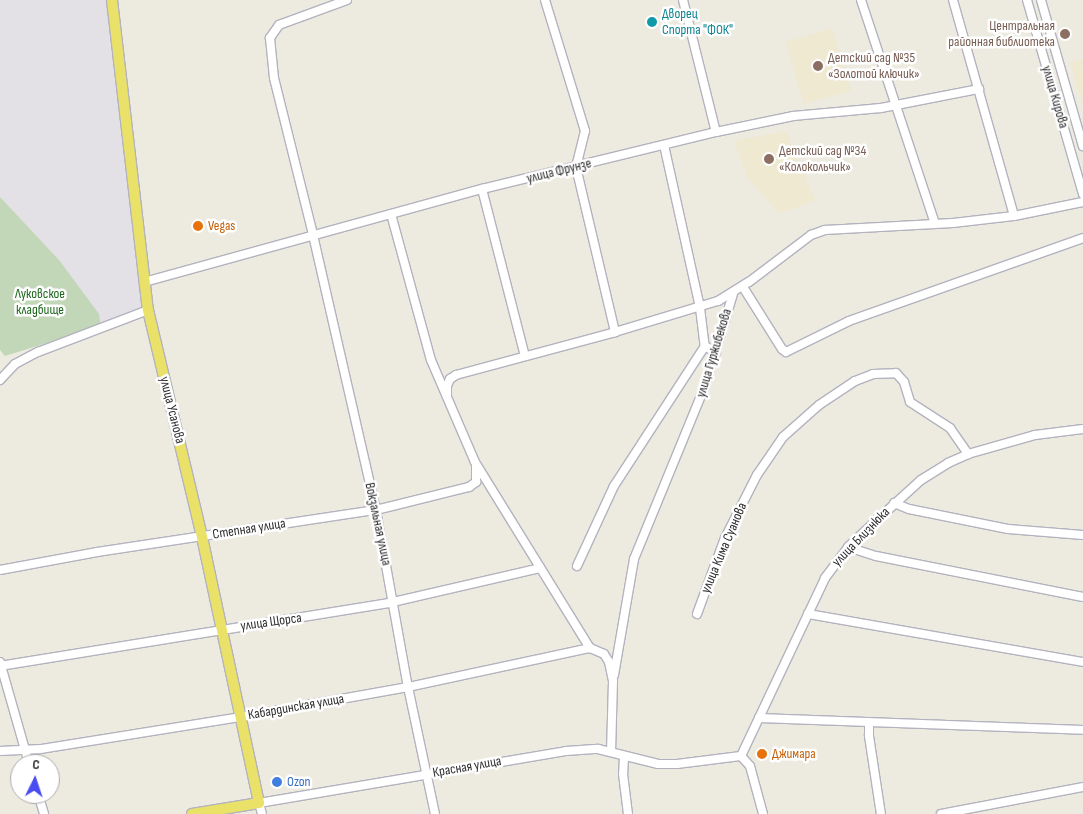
<!DOCTYPE html>
<html>
<head>
<meta charset="utf-8">
<style>
	body { margin:0 }
	#map { position:relative; width:1083px; height:814px; overflow:hidden; background:#edeae0; font-family:"Sofia Sans Condensed",sans-serif }
	div>[style] { position:absolute }
	[style*='--x'] { left:calc(var(--x)*1px); top:calc(var(--y)*1px); width:calc(var(--w)*1px); rotate:calc(var(--a)*1deg) }
	.industrial>* { inset:0; background:#e3e0e6 }
	.education>* { inset:0; background:#eee9d0; transform-origin:0 0 }
	.cemetery>* { inset:0; background:#c2d6b8 }
	.roads { filter:drop-shadow(1px 0 #b3b3bf) drop-shadow(-1px 0 #b3b3bf) drop-shadow(0 1px #b3b3bf) drop-shadow(0 -1px #b3b3bf) }
	.minor>* { height:8px; margin:-4px; padding:0 4px; transform-origin:4px; border-radius:4px; background:#fff }
	.major>* { height:10px; margin:-5px; padding:0 5px; transform-origin:5px; border-radius:5px; background:#eae268 }
	.dots>* { width:14px; height:14px; translate:-50% -50%; box-sizing:border-box; border:2px solid #fff; border-radius:50% }
	span { translate:-50% -50%; white-space:nowrap; text-align:center; line-height:1.15; -webkit-text-stroke:5px #fff; paint-order:stroke }
	.culture-label { font-size:14px; color:#0d838f }
	.left { translate:0 -50%; text-align:left }
	.education-label { font-size:14px; color:#785e54 }
	.right { translate:-100% -50%; text-align:right }
	.street-label { font-size:14px; color:#2d2d2d }
	.food-label { font-size:14px; color:#c56008 }
	.park-label { font-size:14px; color:#21681f }
	.shop-label { font-size:14px; color:#366cbe }
	.north { position:absolute; left:10px; top:754px; width:50px; height:50px; box-sizing:border-box; background:#fff; border:1px solid #ababab; border-radius:50%; rotate:4deg; font-size:14px; font-weight:700; line-height:20px; text-align:center; color:#2d2d2d }
	.north::after { content:''; display:block; margin:auto; width:18px; height:22px; background:#494cf2; clip-path:polygon(50% 0,100% 100%,50% 72%,0 100%) }
</style>
</head>
<body>
<div id="map">
	<div class="industrial">
		<i style="clip-path:polygon(0 0,112px 0,148px 310px,101px 326px,59px 260px,0 197px)"></i>
	</div>
	<div class="education">
		<i style="left:832px;top:28px;width:65px;height:49px;rotate:73deg"></i>
		<i style="clip-path:polygon(1083px 59px,1083px 105px,1070px 63px)"></i>
		<i style="clip-path:polygon(786px 131px,815px 200px,779px 214px,747px 177px,734px 141px)"></i>
	</div>
	<div class="cemetery">
		<i style="clip-path:polygon(0 197px,59px 260px,99px 314px,101px 326px,5px 356px,0 350px)"></i>
	</div>
	<div class="roads">
		<div class="minor">
			<i style="--x:347;--y:0;--w:72;--a:159.8"></i>
			<i style="--x:279;--y:25;--w:16;--a:125"></i>
			<i style="--x:270;--y:38;--w:40;--a:84.3"></i>
			<i style="--x:274;--y:78;--w:162;--a:76"></i>
			<i style="--x:313;--y:235;--w:282;--a:77.1"></i>
			<i style="--x:376;--y:510;--w:180;--a:79.8"></i>
			<i style="--x:408;--y:687;--w:130;--a:78"></i>
			<i style="--x:545;--y:0;--w:137;--a:73"></i>
			<i style="--x:585;--y:131;--w:37;--a:104"></i>
			<i style="--x:576;--y:167;--w:170;--a:76.7"></i>
			<i style="--x:683;--y:0;--w:136;--a:76"></i>
			<i style="--x:861;--y:0;--w:236;--a:71.7"></i>
			<i style="--x:953;--y:0;--w:224;--a:74.2"></i>
			<i style="--x:1027;--y:0;--w:202;--a:73.9"></i>
			<i style="--x:1041;--y:0;--w:152;--a:74"></i>
			<i style="--x:664;--y:145;--w:167;--a:77.5"></i>
			<i style="--x:700;--y:308;--w:38;--a:83"></i>
			<i style="--x:705;--y:346;--w:13;--a:32"></i>
			<i style="--x:482;--y:189;--w:172;--a:75.6"></i>
			<i style="--x:391;--y:214;--w:151;--a:74.7"></i>
			<i style="--x:431;--y:360;--w:111;--a:66.7"></i>
			<i style="--x:475;--y:462;--w:219;--a:58.3"></i>
			<i style="--x:590;--y:648;--w:15;--a:23"></i>
			<i style="--x:604;--y:654;--w:9;--a:58"></i>
			<i style="--x:609;--y:662;--w:19;--a:78"></i>
			<i style="--x:613;--y:681;--w:70;--a:91.6"></i>
			<i style="--x:144;--y:282;--w:351;--a:-15.4"></i>
			<i style="--x:482;--y:189;--w:241;--a:-13.7"></i>
			<i style="--x:716;--y:132;--w:79;--a:-11.7"></i>
			<i style="--x:793;--y:116;--w:88;--a:-5.2"></i>
			<i style="--x:881;--y:108;--w:100;--a:-11"></i>
			<i style="--x:743;--y:287;--w:73;--a:57.8"></i>
			<i style="--x:782;--y:349;--w:5;--a:37"></i>
			<i style="--x:786;--y:352;--w:70;--a:-26.2"></i>
			<i style="--x:849;--y:321;--w:248;--a:-19.5"></i>
			<i style="--x:0;--y:380;--w:22;--a:-47"></i>
			<i style="--x:15;--y:364;--w:26;--a:-28"></i>
			<i style="--x:38;--y:352;--w:118;--a:-20.9"></i>
			<i style="--x:447;--y:396;--w:10;--a:-90"></i>
			<i style="--x:447;--y:386;--w:8;--a:-67"></i>
			<i style="--x:450;--y:379;--w:7;--a:-34"></i>
			<i style="--x:456;--y:375;--w:165;--a:-15.1"></i>
			<i style="--x:615;--y:332;--w:108;--a:-16.8"></i>
			<i style="--x:718;--y:301;--w:36;--a:-32"></i>
			<i style="--x:749;--y:282;--w:78;--a:-37.2"></i>
			<i style="--x:811;--y:235;--w:15;--a:-20"></i>
			<i style="--x:825;--y:230;--w:128;--a:-3.1"></i>
			<i style="--x:953;--y:223;--w:61;--a:-6.5"></i>
			<i style="--x:1014;--y:216;--w:70;--a:-11.5"></i>
			<i style="--x:894;--y:503;--w:16;--a:22"></i>
			<i style="--x:909;--y:509;--w:101;--a:11.4"></i>
			<i style="--x:1008;--y:529;--w:75;--a:4.6"></i>
			<i style="--x:848;--y:547;--w:29;--a:18"></i>
			<i style="--x:876;--y:556;--w:211;--a:11.2"></i>
			<i style="--x:577;--y:566;--w:88;--a:-65.2"></i>
			<i style="--x:614;--y:486;--w:167;--a:-57"></i>
			<i style="--x:0;--y:570;--w:99;--a:-10.5"></i>
			<i style="--x:97;--y:552;--w:282;--a:-8.6"></i>
			<i style="--x:376;--y:510;--w:96;--a:-13.9"></i>
			<i style="--x:469;--y:487;--w:9;--a:-36"></i>
			<i style="--x:476;--y:482;--w:15;--a:-90"></i>
			<i style="--x:697;--y:614;--w:81;--a:-69.8"></i>
			<i style="--x:725;--y:538;--w:71;--a:-63.1"></i>
			<i style="--x:757;--y:475;--w:46;--a:-55.6"></i>
			<i style="--x:783;--y:437;--w:48;--a:-41.6"></i>
			<i style="--x:819;--y:405;--w:43;--a:-33.7"></i>
			<i style="--x:855;--y:381;--w:19;--a:-21"></i>
			<i style="--x:873;--y:374;--w:23;--a:-2"></i>
			<i style="--x:896;--y:373;--w:12;--a:48"></i>
			<i style="--x:904;--y:382;--w:21;--a:73"></i>
			<i style="--x:910;--y:402;--w:48;--a:33"></i>
			<i style="--x:950;--y:428;--w:32;--a:55"></i>
			<i style="--x:808;--y:614;--w:279;--a:9.9"></i>
			<i style="--x:0;--y:662;--w:106;--a:74.1"></i>
			<i style="--x:0;--y:666;--w:398;--a:-9.2"></i>
			<i style="--x:393;--y:602;--w:151;--a:-13"></i>
			<i style="--x:614;--y:675;--w:118;--a:-80.2"></i>
			<i style="--x:634;--y:559;--w:187;--a:-67.7"></i>
			<i style="--x:705;--y:386;--w:96;--a:-73.1"></i>
			<i style="--x:759;--y:718;--w:324;--a:2.1"></i>
			<i style="--x:869;--y:722;--w:14;--a:90"></i>
			<i style="--x:869;--y:736;--w:79;--a:81.3"></i>
			<i style="--x:0;--y:751;--w:41;--a:-2.8"></i>
			<i style="--x:41;--y:749;--w:202;--a:-9.1"></i>
			<i style="--x:240;--y:717;--w:171;--a:-10.1"></i>
			<i style="--x:408;--y:687;--w:186;--a:-12.1"></i>
			<i style="--x:741;--y:756;--w:197;--a:-64.7"></i>
			<i style="--x:825;--y:578;--w:39;--a:-53"></i>
			<i style="--x:848;--y:547;--w:40;--a:-43"></i>
			<i style="--x:877;--y:520;--w:59;--a:-42.3"></i>
			<i style="--x:921;--y:480;--w:32;--a:-32"></i>
			<i style="--x:948;--y:463;--w:22;--a:-24"></i>
			<i style="--x:968;--y:454;--w:70;--a:-15.8"></i>
			<i style="--x:1035;--y:435;--w:48;--a:-7.1"></i>
			<i style="--x:741;--y:756;--w:13;--a:48"></i>
			<i style="--x:750;--y:766;--w:50;--a:74.8"></i>
			<i style="--x:624;--y:757;--w:17;--a:93"></i>
			<i style="--x:623;--y:774;--w:40;--a:82.9"></i>
			<i style="--x:38;--y:794;--w:21;--a:73"></i>
			<i style="--x:262;--y:814;--w:11;--a:-105"></i>
			<i style="--x:259;--y:803;--w:311;--a:-9.6"></i>
			<i style="--x:566;--y:751;--w:32;--a:-4"></i>
			<i style="--x:598;--y:749;--w:62;--a:14"></i>
			<i style="--x:658;--y:764;--w:19;--a:0"></i>
			<i style="--x:677;--y:764;--w:64;--a:-7.1"></i>
			<i style="--x:941;--y:814;--w:145;--a:-10.8"></i>
		</div>
		<div class="major">
			<i style="--x:112;--y:0;--w:312;--a:83.4"></i>
			<i style="--x:148;--y:310;--w:233;--a:76.6"></i>
			<i style="--x:202;--y:537;--w:272;--a:77.9"></i>
			<i style="--x:259;--y:803;--w:68;--a:170.7"></i>
		</div>
	</div>
	<div class="dots">
		<i style="left:652px;top:22px;background:#0f9aa8"></i>
		<i style="left:1065px;top:34px;background:#8d6e63"></i>
		<i style="left:818px;top:66px;background:#8d6e63"></i>
		<i style="left:769px;top:159px;background:#8d6e63"></i>
		<i style="left:198px;top:226px;background:#e8710a"></i>
		<i style="left:762px;top:754px;background:#e8710a"></i>
		<i style="left:277px;top:782px;background:#3f7fe0"></i>
	</div>
	<div class="culture-label">
		<span class="left" style="left:662px;top:22px">Дворец<br>Спорта "ФОК"</span>
	</div>
	<div class="education-label">
		<span class="right" style="left:1055px;top:34px">Центральная<br>районная библиотека</span>
		<span class="left" style="left:828px;top:66px">Детский сад №35<br>«Золотой ключик»</span>
		<span class="left" style="left:779px;top:159px">Детский сад №34<br>«Колокольчик»</span>
	</div>
	<div class="street-label">
		<span style="left:1055px;top:97px;rotate:74deg">улица Кирова</span>
		<span style="left:559px;top:171px;rotate:-14deg">улица Фрунзе</span>
		<span style="left:714px;top:353px;rotate:-73deg">улица Гуржибекова</span>
		<span style="left:172px;top:410px;rotate:76deg">улица Усанова</span>
		<span style="left:378px;top:524px;rotate:78deg">Вокзальная улица</span>
		<span style="left:249px;top:529px;rotate:-9deg">Степная улица</span>
		<span style="left:861px;top:537px;rotate:-46deg">улица Близнюка</span>
		<span style="left:724px;top:548px;rotate:-67deg">улица Кима Суанова</span>
		<span style="left:271px;top:622px;rotate:-8deg">улица Щорса</span>
		<span style="left:296px;top:707px;rotate:-10deg">Кабардинская улица</span>
		<span style="left:467px;top:767px;rotate:-10deg">Красная улица</span>
	</div>
	<div class="food-label">
		<span class="left" style="left:208px;top:226px">Vegas</span>
		<span class="left" style="left:772px;top:754px">Джимара</span>
	</div>
	<div class="park-label">
		<span style="left:40px;top:302px">Луковское<br>кладбище</span>
	</div>
	<div class="shop-label">
		<span class="left" style="left:287px;top:782px">Ozon</span>
	</div>
	<div class="north">С</div>
</div>
</body>
</html>
